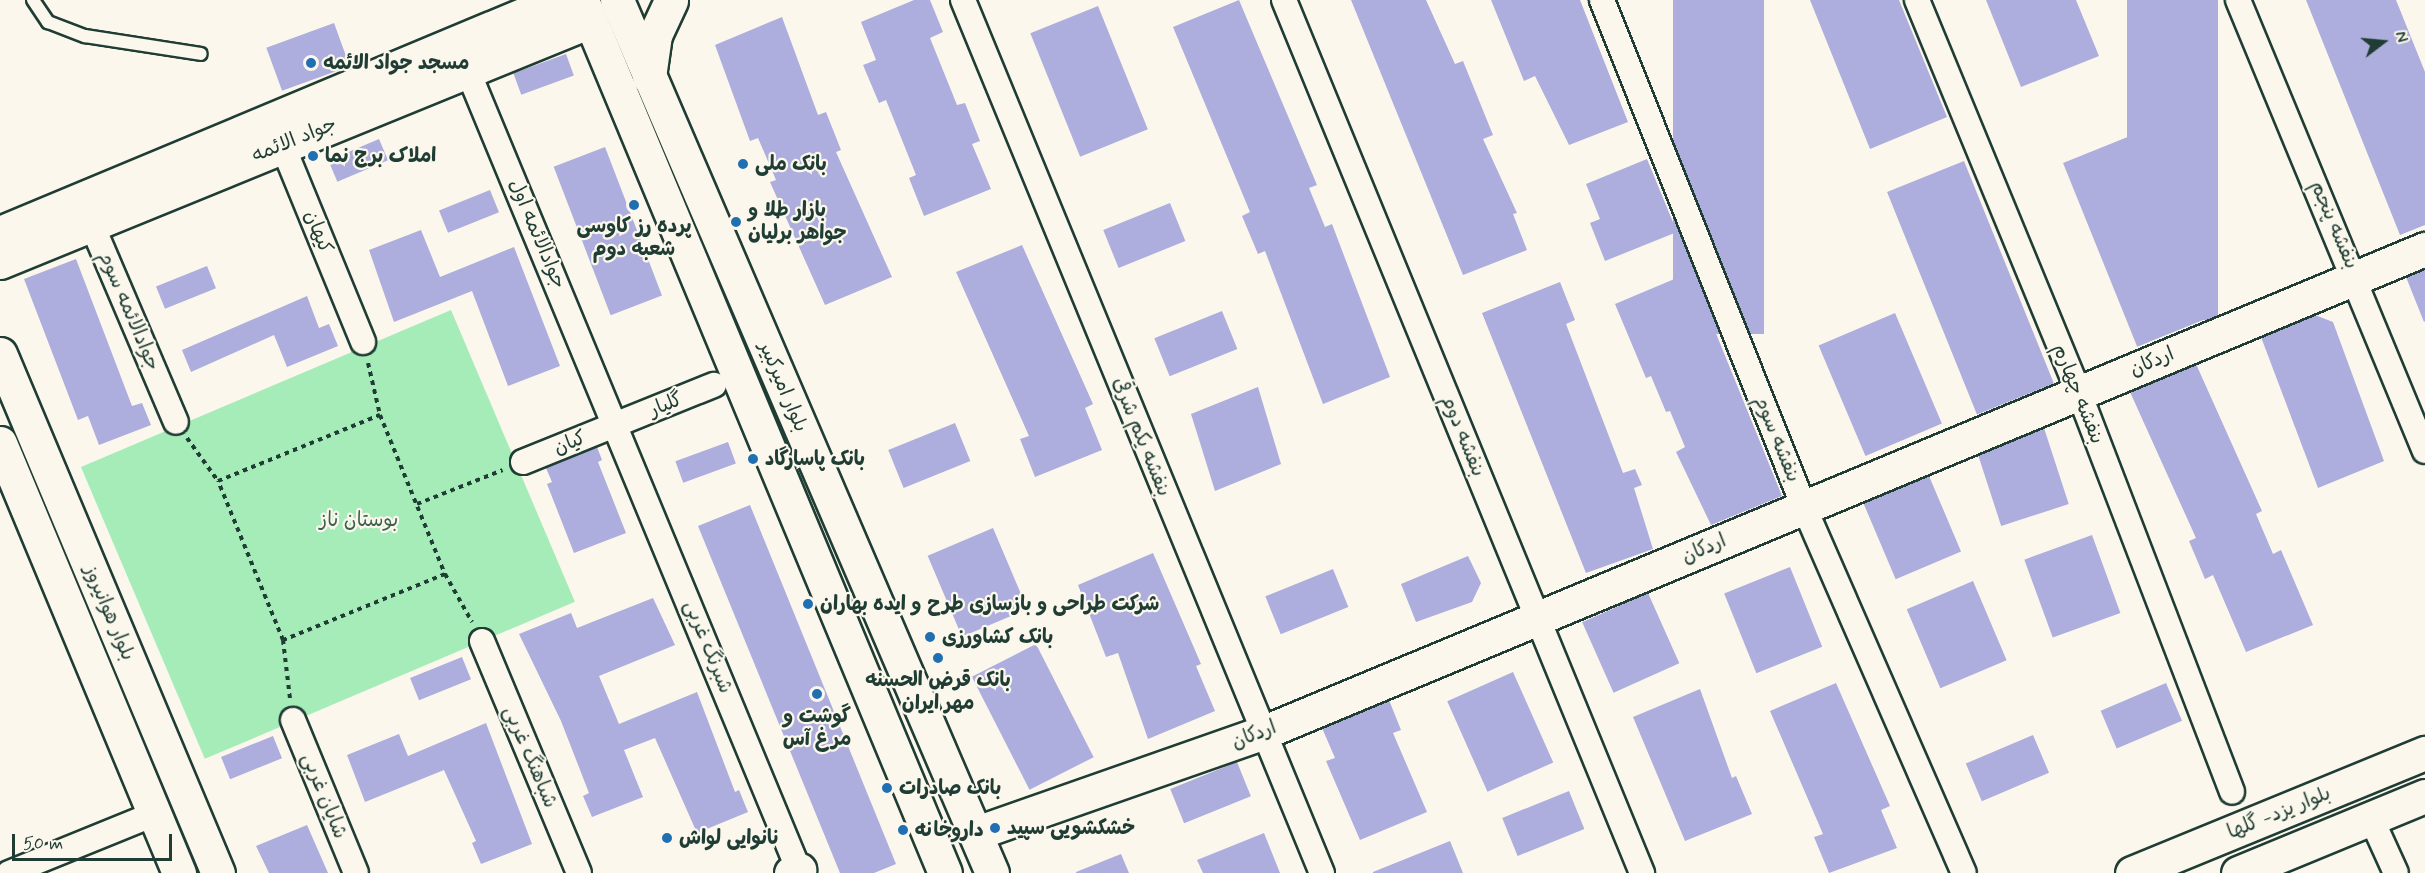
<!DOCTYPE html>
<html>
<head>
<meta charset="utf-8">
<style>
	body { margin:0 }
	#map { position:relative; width:2425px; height:873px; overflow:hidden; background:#fbf7ec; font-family:Mynerve,"Playpen Sans Arabic",sans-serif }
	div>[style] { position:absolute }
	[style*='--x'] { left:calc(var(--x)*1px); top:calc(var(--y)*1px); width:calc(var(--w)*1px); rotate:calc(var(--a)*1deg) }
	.green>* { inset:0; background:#a6ecb8; transform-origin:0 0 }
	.building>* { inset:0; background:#adadde; transform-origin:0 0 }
	.path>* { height:4px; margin-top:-2px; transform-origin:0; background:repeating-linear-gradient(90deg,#1f3d34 0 4.5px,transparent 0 9px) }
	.roads { filter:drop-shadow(2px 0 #1f3d34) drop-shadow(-2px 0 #1f3d34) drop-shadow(0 2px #1f3d34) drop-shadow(0 -2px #1f3d34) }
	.lane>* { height:12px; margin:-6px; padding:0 6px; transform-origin:6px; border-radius:6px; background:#fbf7ec }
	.street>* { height:24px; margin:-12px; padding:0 12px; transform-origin:12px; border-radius:12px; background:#fbf7ec }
	.secondary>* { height:33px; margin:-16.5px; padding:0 16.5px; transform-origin:16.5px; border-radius:16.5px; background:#fbf7ec }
	.dots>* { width:16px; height:16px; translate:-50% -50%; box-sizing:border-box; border:3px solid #fbf7ec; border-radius:50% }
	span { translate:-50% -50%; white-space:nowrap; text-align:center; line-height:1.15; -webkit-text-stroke:4.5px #fbf7ec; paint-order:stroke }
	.poi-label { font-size:20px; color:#1f3d34; font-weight:700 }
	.left { translate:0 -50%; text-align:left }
	.street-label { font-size:20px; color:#1f3d34 }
	.park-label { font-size:20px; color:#3a604e }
	.north { position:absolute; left:2353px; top:12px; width:60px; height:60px; -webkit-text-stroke:4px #fbf7ec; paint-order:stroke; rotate:74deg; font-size:16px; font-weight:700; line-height:24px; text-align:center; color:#1f3d34 }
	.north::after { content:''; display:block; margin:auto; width:21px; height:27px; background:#1f3d34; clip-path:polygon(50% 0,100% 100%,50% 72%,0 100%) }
	.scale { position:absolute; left:12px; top:834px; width:160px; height:27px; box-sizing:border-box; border:3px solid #1f3d34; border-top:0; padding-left:8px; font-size:18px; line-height:21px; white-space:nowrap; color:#1f3d34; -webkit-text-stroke:4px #fbf7ec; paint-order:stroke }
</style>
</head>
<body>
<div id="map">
	<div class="green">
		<i style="left:451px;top:310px;width:317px;height:402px;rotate:67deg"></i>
	</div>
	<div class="building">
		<i style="clip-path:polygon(914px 0,930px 0,943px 32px,930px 38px,957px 105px,965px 103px,980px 141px,972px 144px,991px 189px,924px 216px,909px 178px,916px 175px,886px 100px,879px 103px,863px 65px,876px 60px,861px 22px)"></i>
		<i style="clip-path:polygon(1239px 0,1317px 185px,1309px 188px,1325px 227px,1332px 224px,1390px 377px,1323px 404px,1265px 251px,1258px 254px,1242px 216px,1250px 212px,1173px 27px)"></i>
		<i style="clip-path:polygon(1351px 0,1426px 0,1455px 64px,1463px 61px,1493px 135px,1483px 139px,1517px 213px,1513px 214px,1527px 250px,1463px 275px)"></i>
		<i style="clip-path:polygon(1491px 0,1580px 0,1628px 122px,1569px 145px,1535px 76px,1524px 81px)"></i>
		<i style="left:1673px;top:0;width:91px;height:334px"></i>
		<i style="clip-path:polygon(1810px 0,1899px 0,1947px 117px,1870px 149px)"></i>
		<i style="clip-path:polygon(1986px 0,2076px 0,2099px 56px,2021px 87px)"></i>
		<i style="left:2127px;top:0;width:91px;height:320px"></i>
		<i style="clip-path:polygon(2306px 0,2396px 0,2425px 72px,2425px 225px,2400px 235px)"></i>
		<i style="left:1098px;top:6px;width:133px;height:73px;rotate:68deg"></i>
		<i style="clip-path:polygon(782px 17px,818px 115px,826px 112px,841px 150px,836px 152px,892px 277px,825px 305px,770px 182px,776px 180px,758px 138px,750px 141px,715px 45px)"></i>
		<i style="left:334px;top:23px;width:46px;height:72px;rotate:70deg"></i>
		<i style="left:566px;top:54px;width:23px;height:56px;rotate:70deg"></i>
		<i style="left:2140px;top:132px;width:198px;height:83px;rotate:68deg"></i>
		<i style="left:379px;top:139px;width:23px;height:55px;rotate:67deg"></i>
		<i style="left:605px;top:147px;width:159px;height:55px;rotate:69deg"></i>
		<i style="clip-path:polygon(1647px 159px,1677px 232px,1605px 261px,1590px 223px,1600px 219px,1586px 184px)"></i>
		<i style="left:1964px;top:161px;width:240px;height:83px;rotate:68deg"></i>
		<i style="left:490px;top:190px;width:24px;height:55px;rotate:68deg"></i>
		<i style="left:1170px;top:203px;width:41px;height:72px;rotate:68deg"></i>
		<i style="clip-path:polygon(421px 230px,440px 277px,514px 247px,560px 366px,508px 386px,472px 291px,394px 322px,369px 250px)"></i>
		<i style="clip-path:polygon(1022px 245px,1093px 404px,1085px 408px,1102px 450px,1035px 477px,1020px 439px,1029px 436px,956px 272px)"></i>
		<i style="clip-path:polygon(76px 259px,132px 406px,142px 403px,151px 425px,99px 445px,88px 416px,78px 420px,24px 279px)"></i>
		<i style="left:207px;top:266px;width:24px;height:55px;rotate:68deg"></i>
		<i style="clip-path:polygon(2425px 269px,2425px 321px,2424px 322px,2406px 277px)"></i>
		<i style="clip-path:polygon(1691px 272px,1782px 496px,1711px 525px,1676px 452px,1685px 447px,1670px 411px,1666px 412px,1651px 376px,1646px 378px,1615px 304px)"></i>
		<i style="clip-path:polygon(1560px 282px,1575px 320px,1566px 324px,1623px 473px,1635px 469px,1642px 485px,1634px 488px,1653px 549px,1586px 573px,1482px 313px)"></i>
		<i style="clip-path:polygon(307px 296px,319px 328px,329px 324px,338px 346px,287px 367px,274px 335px,191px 372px,182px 350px)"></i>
		<i style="left:1222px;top:311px;width:41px;height:73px;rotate:68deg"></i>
		<i style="left:1895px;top:313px;width:120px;height:83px;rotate:67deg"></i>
		<i style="clip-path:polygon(2315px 315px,2333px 322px,2384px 461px,2318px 488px,2261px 337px)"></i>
		<i style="clip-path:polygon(2196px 364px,2262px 511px,2256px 514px,2273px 554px,2281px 550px,2313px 625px,2246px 652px,2213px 575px,2205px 579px,2189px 541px,2196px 538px,2130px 392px)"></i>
		<i style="clip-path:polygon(1258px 387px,1281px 464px,1215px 491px,1191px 414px)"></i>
		<i style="left:955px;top:423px;width:41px;height:72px;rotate:68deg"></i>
		<i style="left:2044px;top:428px;width:80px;height:71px;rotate:72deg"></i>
		<i style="left:728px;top:442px;width:23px;height:56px;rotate:70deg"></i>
		<i style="clip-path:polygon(597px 447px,602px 460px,598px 462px,626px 533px,574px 553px,547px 484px,552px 482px,546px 468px)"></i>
		<i style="left:1929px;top:476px;width:82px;height:71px;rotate:67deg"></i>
		<i style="clip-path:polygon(750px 505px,896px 864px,874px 873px,840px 873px,698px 526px)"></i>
		<i style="left:993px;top:528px;width:88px;height:71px;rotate:67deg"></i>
		<i style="left:2092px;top:535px;width:83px;height:72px;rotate:70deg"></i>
		<i style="clip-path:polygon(1153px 553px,1201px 664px,1196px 666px,1215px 711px,1148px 739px,1118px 653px,1106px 657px,1078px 585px)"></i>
		<i style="clip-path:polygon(1468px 556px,1481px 583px,1472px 602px,1416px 622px,1401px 584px)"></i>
		<i style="left:1790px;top:567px;width:86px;height:71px;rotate:68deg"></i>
		<i style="left:1333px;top:569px;width:41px;height:73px;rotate:68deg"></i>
		<i style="left:1973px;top:581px;width:86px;height:72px;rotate:67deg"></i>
		<i style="left:1648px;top:593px;width:77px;height:72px;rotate:66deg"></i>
		<i style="clip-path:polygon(653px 598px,675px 645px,599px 676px,619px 724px,697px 692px,735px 792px,739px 790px,748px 812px,697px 833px,655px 738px,624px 750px,643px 797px,592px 817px,583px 796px,589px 793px,561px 721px,519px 634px,571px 613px,577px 628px)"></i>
		<i style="left:1036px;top:644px;width:127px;height:72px;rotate:63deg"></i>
		<i style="left:462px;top:657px;width:24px;height:56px;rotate:68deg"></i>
		<i style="left:1513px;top:672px;width:99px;height:72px;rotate:66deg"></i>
		<i style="clip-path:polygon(1836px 683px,1890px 806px,1881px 810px,1897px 848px,1829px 873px,1814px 837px,1823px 834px,1770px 711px)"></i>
		<i style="left:2166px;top:683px;width:41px;height:71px;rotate:67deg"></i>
		<i style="clip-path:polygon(1700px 689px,1732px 778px,1736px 776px,1752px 814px,1685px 841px,1633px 717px)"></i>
		<i style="clip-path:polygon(1389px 700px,1401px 730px,1393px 733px,1427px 812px,1360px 840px,1326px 761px,1335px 758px,1322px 728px)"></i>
		<i style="clip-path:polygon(486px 723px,532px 844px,481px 864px,472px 843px,476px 841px,444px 770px,365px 802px,347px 755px,399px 734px,408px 756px)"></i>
		<i style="left:2033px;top:735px;width:41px;height:73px;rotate:67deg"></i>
		<i style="left:273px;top:736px;width:24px;height:56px;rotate:68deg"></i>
		<i style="left:1237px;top:762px;width:37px;height:72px;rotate:68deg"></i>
		<i style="left:1569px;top:791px;width:41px;height:72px;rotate:68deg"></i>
		<i style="clip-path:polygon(307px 825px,328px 873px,269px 873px,256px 846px)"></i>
		<i style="clip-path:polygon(1264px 833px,1280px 873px,1203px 873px,1197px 860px)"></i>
		<i style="clip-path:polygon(1450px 841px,1463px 873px,1373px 873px,1373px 872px)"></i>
		<i style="clip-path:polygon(1121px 854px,1129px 873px,1076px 873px,1076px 872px)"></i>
	</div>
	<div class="path">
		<i style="--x:368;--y:363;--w:53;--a:77"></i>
		<i style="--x:187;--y:438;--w:53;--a:54.2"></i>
		<i style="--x:417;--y:504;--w:92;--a:-21.6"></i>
		<i style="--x:445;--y:574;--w:175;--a:157.8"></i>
		<i style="--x:283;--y:640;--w:172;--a:-112.2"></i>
		<i style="--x:218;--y:481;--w:175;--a:-22.2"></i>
		<i style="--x:380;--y:415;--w:172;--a:67.8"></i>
		<i style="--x:445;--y:574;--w:55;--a:60.6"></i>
		<i style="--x:283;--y:640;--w:59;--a:83.2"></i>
	</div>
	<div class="roads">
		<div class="lane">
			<i style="--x:33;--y:0;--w:27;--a:56"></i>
			<i style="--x:48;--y:22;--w:40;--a:21"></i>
			<i style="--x:85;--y:36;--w:117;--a:8.8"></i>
		</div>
		<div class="street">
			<i style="--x:963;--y:0;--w:944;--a:67.65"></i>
			<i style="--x:1284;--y:0;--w:944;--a:67.7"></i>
			<i style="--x:1602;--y:0;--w:546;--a:68.28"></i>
			<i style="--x:1804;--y:507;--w:399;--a:66.4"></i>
			<i style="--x:1917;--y:0;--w:425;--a:67.6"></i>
			<i style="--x:2079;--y:393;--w:427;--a:69"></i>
			<i style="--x:2238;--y:0;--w:488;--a:67.5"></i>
			<i style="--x:462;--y:57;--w:883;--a:67.5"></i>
			<i style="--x:277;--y:132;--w:227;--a:67.7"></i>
			<i style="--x:86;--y:211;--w:229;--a:66.9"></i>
			<i style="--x:523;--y:462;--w:206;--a:-22"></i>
			<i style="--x:482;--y:641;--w:251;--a:67.3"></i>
			<i style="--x:293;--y:720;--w:165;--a:67.6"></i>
			<i style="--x:2371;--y:818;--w:60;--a:65.6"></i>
			<i style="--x:9;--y:873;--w:157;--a:-22.1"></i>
		</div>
		<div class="secondary">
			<i style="--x:582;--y:0;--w:945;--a:67.42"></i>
			<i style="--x:617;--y:0;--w:950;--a:66.75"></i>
			<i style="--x:649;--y:77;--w:42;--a:-81.9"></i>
			<i style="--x:655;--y:35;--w:38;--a:-65"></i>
			<i style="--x:0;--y:233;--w:605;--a:-22.66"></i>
			<i style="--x:0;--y:262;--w:637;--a:-22.22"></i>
			<i style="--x:0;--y:354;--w:563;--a:67.22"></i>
			<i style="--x:0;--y:443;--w:466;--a:67.4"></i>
			<i style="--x:976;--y:833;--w:303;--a:-19.3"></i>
			<i style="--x:1262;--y:733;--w:1260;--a:-22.6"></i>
			<i style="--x:791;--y:873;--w:9;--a:-21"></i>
			<i style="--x:2132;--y:873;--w:317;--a:-22.3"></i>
			<i style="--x:2238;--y:873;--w:202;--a:-22.4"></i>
		</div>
	</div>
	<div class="dots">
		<i style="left:311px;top:63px;background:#1f6fb2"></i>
		<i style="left:313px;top:156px;background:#1f6fb2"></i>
		<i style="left:743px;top:164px;background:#1f6fb2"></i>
		<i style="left:634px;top:205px;background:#1f6fb2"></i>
		<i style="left:736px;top:222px;background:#1f6fb2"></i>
		<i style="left:753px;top:459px;background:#1f6fb2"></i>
		<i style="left:808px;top:604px;background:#1f6fb2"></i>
		<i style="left:930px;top:637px;background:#1f6fb2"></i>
		<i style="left:938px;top:658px;background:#1f6fb2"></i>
		<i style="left:817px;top:694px;background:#1f6fb2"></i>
		<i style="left:887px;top:788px;background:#1f6fb2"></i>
		<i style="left:995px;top:828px;background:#1f6fb2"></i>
		<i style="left:903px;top:830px;background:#1f6fb2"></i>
		<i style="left:667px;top:838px;background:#1f6fb2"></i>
	</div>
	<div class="poi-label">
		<span class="left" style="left:323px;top:63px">مسجد جواد الائمه</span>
		<span class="left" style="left:325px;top:156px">املاک برج نما</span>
		<span class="left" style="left:755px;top:164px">بانک ملی</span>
		<span class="left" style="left:748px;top:222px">بازار طلا و<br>جواهر برلیان</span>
		<span style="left:634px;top:238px">پرده رز کاوسی<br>شعبه دوم</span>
		<span class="left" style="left:765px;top:459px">بانک پاسارگاد</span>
		<span class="left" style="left:820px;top:604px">شرکت طراحی و بازسازی طرح و ایده بهاران</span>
		<span class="left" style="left:942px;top:637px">بانک کشاورزی</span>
		<span style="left:938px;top:692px">بانک قرض الحسنه<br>مهر ایران</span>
		<span style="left:817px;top:728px">گوشت و<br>مرغ آس</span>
		<span class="left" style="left:899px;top:788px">بانک صادرات</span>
		<span class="left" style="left:1007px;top:828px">خشکشویی سپید</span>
		<span class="left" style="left:915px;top:830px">داروخانه</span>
		<span class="left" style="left:679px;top:838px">نانوایی لواش</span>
	</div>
	<div class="street-label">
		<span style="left:294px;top:140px;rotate:-22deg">جواد الائمه</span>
		<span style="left:2334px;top:225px;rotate:67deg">بنفشه پنجم</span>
		<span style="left:318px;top:232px;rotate:68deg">کیهان</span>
		<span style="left:537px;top:234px;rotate:67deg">جوادالائمه اول</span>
		<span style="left:129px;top:311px;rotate:67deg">جوادالائمه سوم</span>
		<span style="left:2152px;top:362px;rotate:-23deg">اردکان</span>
		<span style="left:783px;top:387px;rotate:67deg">بلوار امیرکبیر</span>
		<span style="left:2078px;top:394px;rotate:68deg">بنفشه چهارم</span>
		<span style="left:666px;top:405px;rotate:-22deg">گلیار</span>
		<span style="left:1463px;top:436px;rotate:68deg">بنفشه دوم</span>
		<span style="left:1141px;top:437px;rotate:68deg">بنفشه یکم شرقی</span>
		<span style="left:1777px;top:439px;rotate:68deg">بنفشه سوم</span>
		<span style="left:570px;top:443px;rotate:-22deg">کیان</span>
		<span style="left:1704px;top:549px;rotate:-23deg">اردکان</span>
		<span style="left:109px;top:613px;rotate:67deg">بلوار هوانیروز</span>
		<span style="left:708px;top:647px;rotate:68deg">شبرنگ غربی</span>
		<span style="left:1254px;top:735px;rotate:-21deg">اردکان</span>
		<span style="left:530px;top:757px;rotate:67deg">شباهنگ غربی</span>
		<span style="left:324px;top:796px;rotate:68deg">شایان غربی</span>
		<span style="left:2279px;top:813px;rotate:-22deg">بلوار یزد- گلها</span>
	</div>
	<div class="park-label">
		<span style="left:359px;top:520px">بوستان ناز</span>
	</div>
	<div class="north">N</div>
	<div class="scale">50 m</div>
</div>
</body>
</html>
